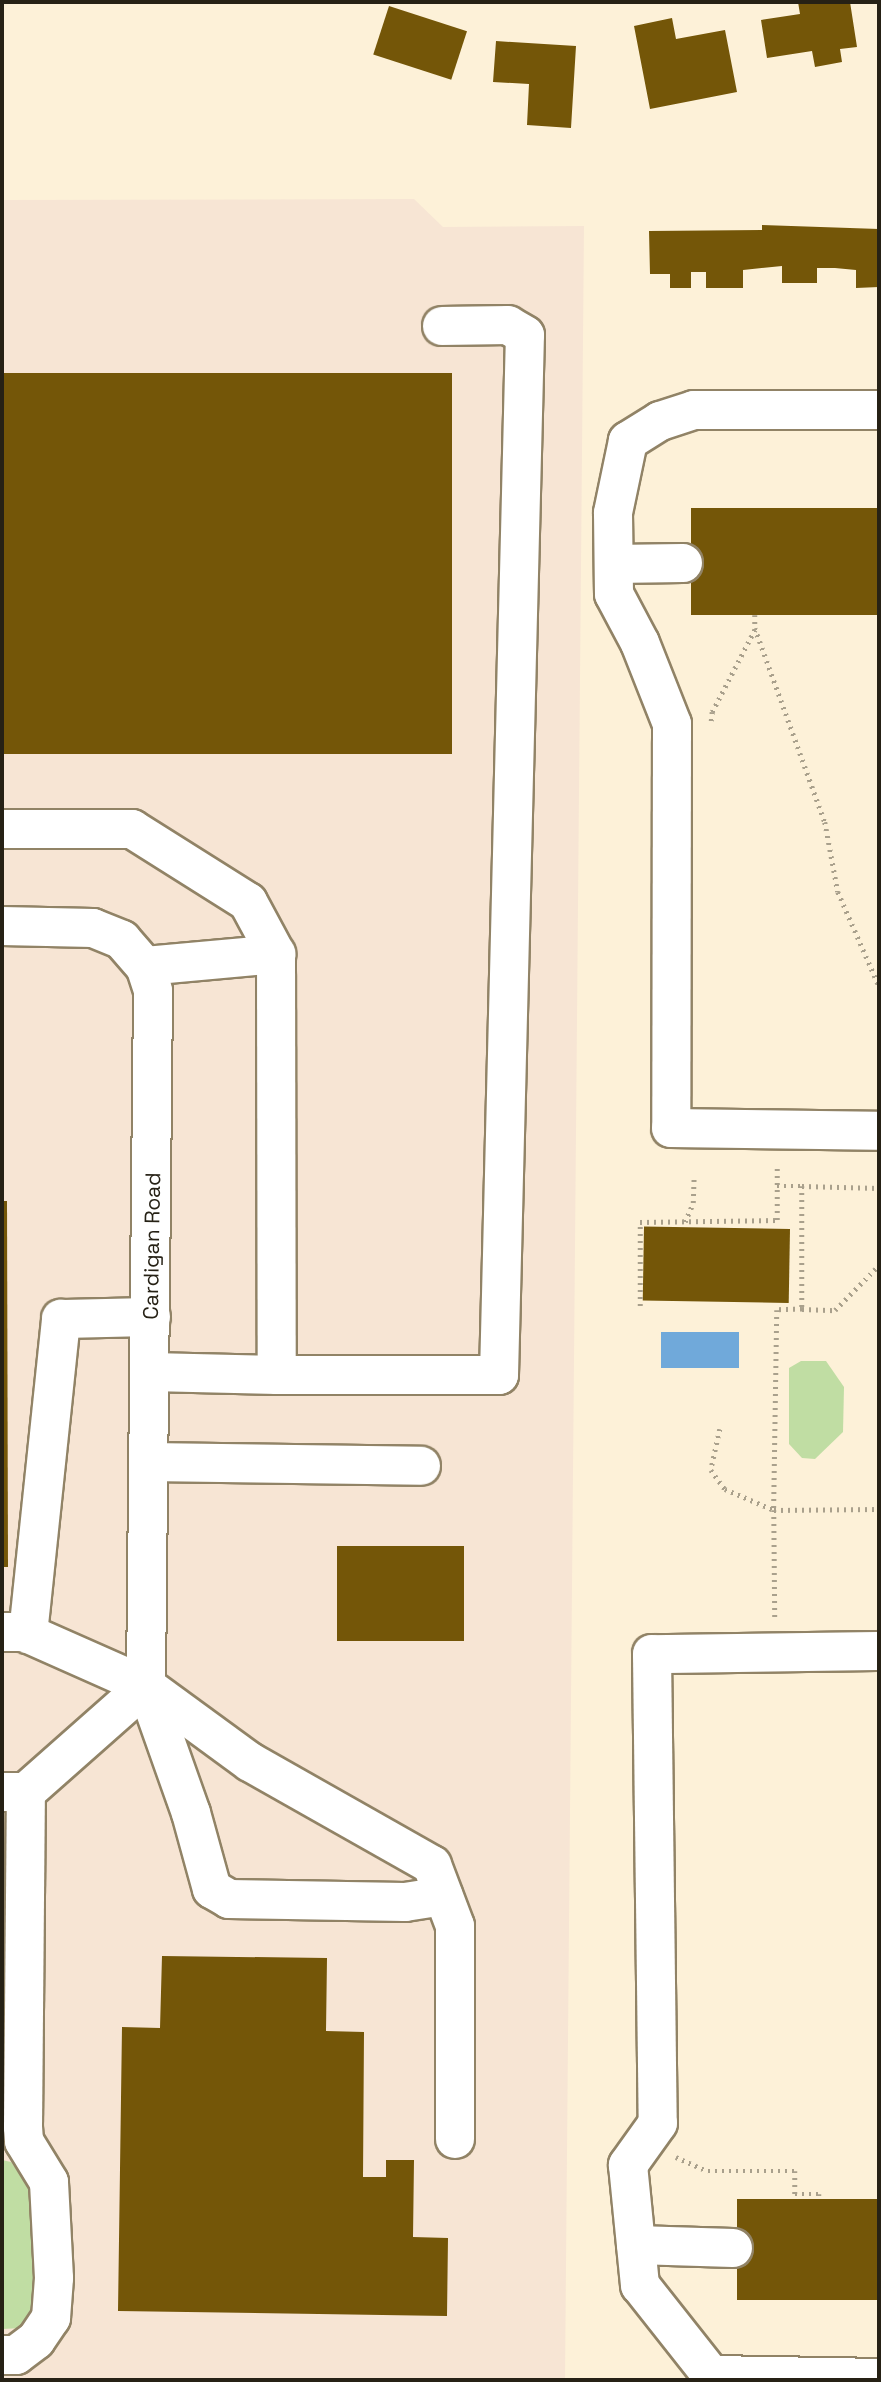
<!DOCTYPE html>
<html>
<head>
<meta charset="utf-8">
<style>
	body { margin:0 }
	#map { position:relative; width:881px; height:2382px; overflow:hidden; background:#fdf1d8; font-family:"Space Grotesk",sans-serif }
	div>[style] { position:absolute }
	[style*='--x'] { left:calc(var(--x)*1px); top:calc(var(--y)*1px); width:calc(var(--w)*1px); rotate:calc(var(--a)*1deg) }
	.industrial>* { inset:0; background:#f7e5d4 }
	.green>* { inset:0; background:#c0dda3 }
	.water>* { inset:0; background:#70a9da; transform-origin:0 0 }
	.building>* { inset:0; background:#745608; transform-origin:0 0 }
	.path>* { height:4.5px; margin-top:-2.25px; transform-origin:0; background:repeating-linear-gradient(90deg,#a9a08c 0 2px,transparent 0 7px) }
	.roads { filter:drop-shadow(2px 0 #918366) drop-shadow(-2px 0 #918366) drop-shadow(0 2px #918366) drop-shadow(0 -2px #918366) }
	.minor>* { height:38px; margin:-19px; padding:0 19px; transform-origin:19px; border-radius:19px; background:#fff }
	span { translate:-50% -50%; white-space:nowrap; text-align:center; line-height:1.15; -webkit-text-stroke:7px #fff; paint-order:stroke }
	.street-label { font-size:21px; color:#262115 }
	.frame { position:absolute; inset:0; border:4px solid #262115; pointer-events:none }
</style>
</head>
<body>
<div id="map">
	<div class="industrial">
		<i style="clip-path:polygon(414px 199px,443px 227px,584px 226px,565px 2380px,2px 2380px,2px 200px)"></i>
	</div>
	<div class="green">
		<i style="clip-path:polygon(801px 1361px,826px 1361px,844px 1387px,843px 1432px,815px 1459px,802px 1458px,789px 1444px,789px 1368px)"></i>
		<i style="clip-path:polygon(2px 2160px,11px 2162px,36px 2195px,34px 2313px,23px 2328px,2px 2329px)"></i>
	</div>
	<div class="water">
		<i style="left:739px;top:1332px;width:36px;height:78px;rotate:90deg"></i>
	</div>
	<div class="building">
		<i style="clip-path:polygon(798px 2px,850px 2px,857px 47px,840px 49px,842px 62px,815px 67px,812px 51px,767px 58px,761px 20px,800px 14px)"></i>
		<i style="left:389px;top:6px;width:82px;height:51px;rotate:18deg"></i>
		<i style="clip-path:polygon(672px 18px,676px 39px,725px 30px,737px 92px,650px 109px,634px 26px)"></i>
		<i style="clip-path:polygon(496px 41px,576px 46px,571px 128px,527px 125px,529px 84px,493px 82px)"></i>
		<i style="clip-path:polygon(762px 225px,879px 229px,879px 287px,856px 288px,856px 270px,835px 268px,817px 268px,817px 283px,782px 283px,782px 266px,743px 270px,743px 288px,706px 288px,706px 272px,691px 272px,691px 288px,670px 288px,670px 274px,650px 274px,649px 231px,762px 230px)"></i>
		<i style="left:452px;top:373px;width:381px;height:450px;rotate:90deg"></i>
		<i style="left:879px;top:508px;width:107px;height:188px;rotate:90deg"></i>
		<i style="clip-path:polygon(2px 1201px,7px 1201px,8px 1567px,2px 1567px)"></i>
		<i style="left:790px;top:1229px;width:74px;height:146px;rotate:91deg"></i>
		<i style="left:464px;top:1546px;width:95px;height:127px;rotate:90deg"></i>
		<i style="clip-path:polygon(162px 1956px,327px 1958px,326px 2031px,364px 2032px,363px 2177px,386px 2177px,386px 2160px,414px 2160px,413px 2237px,448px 2238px,447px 2316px,118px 2311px,122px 2027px,160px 2028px)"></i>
		<i style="left:737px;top:2199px;width:142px;height:101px"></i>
	</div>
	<div class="path">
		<i style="--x:755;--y:615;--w:13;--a:90"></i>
		<i style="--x:755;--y:628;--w:206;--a:70.2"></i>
		<i style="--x:825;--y:822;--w:71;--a:79.5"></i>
		<i style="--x:838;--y:892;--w:103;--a:66.4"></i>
		<i style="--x:711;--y:721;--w:9;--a:-84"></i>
		<i style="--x:712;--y:712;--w:93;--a:-62.6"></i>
		<i style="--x:777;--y:1186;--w:25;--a:0"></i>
		<i style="--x:802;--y:1186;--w:123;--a:90"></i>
		<i style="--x:802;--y:1309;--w:25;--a:178"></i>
		<i style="--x:777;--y:1310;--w:200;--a:90.9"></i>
		<i style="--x:774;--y:1510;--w:105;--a:-0.5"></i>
		<i style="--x:802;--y:1186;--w:77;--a:1.5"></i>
		<i style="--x:685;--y:1222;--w:21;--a:-67"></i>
		<i style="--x:693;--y:1203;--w:24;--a:-88"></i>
		<i style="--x:640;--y:1306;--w:84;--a:-90"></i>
		<i style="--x:640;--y:1222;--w:137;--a:-0.8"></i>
		<i style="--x:777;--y:1220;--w:55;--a:-90"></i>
		<i style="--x:802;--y:1309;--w:33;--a:2"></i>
		<i style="--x:835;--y:1310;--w:63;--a:-45.6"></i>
		<i style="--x:720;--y:1429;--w:42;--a:102.4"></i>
		<i style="--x:711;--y:1470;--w:24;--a:54"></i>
		<i style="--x:725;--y:1489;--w:53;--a:23.2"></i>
		<i style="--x:774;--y:1510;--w:107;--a:89.5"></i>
		<i style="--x:676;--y:2157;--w:35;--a:24"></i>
		<i style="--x:708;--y:2171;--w:87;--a:0"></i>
		<i style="--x:795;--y:2171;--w:23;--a:90"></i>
		<i style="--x:795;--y:2194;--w:24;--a:0"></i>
		<i style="--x:819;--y:2194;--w:5;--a:90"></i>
	</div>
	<div class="roads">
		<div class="minor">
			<i style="--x:879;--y:410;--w:185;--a:180"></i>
			<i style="--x:694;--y:410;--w:36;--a:162"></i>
			<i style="--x:660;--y:421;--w:38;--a:148"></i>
			<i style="--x:628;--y:441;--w:74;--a:101.8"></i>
			<i style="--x:613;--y:513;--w:81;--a:89.3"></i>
			<i style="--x:614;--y:594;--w:55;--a:62"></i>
			<i style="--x:640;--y:643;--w:87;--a:68.4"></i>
			<i style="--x:672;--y:724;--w:404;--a:90.1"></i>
			<i style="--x:671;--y:1128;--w:208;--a:0.8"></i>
			<i style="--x:614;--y:564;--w:69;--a:-0.8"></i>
			<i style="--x:2;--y:829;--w:130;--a:0"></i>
			<i style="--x:132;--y:829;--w:137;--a:32.2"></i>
			<i style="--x:248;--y:902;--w:59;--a:61.7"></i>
			<i style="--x:2;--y:926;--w:91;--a:1.3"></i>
			<i style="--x:93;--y:928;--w:31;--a:22"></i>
			<i style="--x:122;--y:940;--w:35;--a:49"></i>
			<i style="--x:145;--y:966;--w:26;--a:72"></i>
			<i style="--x:153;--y:991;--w:695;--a:90.58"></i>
			<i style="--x:146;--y:1686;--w:135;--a:70.5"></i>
			<i style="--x:191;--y:1813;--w:79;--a:74.6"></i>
			<i style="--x:212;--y:1889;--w:20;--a:30"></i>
			<i style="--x:229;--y:1899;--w:176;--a:1"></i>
			<i style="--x:405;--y:1902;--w:39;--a:-9"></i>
			<i style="--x:145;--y:966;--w:132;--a:-5.2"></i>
			<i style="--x:276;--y:954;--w:421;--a:89.9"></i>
			<i style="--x:277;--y:1375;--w:126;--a:-178.6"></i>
			<i style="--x:277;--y:1375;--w:222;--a:0"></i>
			<i style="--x:499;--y:1375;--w:1040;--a:-88.57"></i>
			<i style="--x:525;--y:335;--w:20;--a:-150"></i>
			<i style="--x:508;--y:325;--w:66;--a:179.1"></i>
			<i style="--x:149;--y:1462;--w:272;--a:0.8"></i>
			<i style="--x:2;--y:1632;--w:22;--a:0"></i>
			<i style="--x:24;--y:1632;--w:133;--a:23.9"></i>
			<i style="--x:146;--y:1686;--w:129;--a:36.2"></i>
			<i style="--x:250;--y:1762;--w:209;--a:29.5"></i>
			<i style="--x:432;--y:1865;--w:65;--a:69.3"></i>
			<i style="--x:455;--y:1926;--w:213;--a:90"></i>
			<i style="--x:28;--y:1634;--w:317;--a:-84"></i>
			<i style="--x:61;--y:1319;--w:90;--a:-1.3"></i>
			<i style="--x:879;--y:1651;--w:227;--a:179.2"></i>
			<i style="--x:652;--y:1654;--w:469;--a:89.3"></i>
			<i style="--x:658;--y:2123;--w:52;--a:125.5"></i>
			<i style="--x:628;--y:2165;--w:121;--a:84.3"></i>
			<i style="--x:640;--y:2285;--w:115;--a:51.7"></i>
			<i style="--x:711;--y:2375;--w:168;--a:1"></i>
			<i style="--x:2;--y:1792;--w:24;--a:0"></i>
			<i style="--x:26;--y:1792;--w:160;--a:-41.5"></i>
			<i style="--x:636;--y:2245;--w:97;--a:1.8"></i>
			<i style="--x:2;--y:2355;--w:14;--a:0"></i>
			<i style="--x:16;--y:2355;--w:25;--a:-37"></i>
			<i style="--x:36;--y:2340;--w:27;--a:-56"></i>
			<i style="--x:51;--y:2318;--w:40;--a:-85.7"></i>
			<i style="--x:54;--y:2278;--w:96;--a:-93"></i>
			<i style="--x:49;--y:2182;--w:48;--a:-121.4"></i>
			<i style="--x:24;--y:2141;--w:14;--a:-94"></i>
			<i style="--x:23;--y:2127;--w:335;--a:-89.5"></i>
		</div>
	</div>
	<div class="street-label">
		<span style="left:152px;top:1246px;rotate:-89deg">Cardigan Road</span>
	</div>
	<div class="frame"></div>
</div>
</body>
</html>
